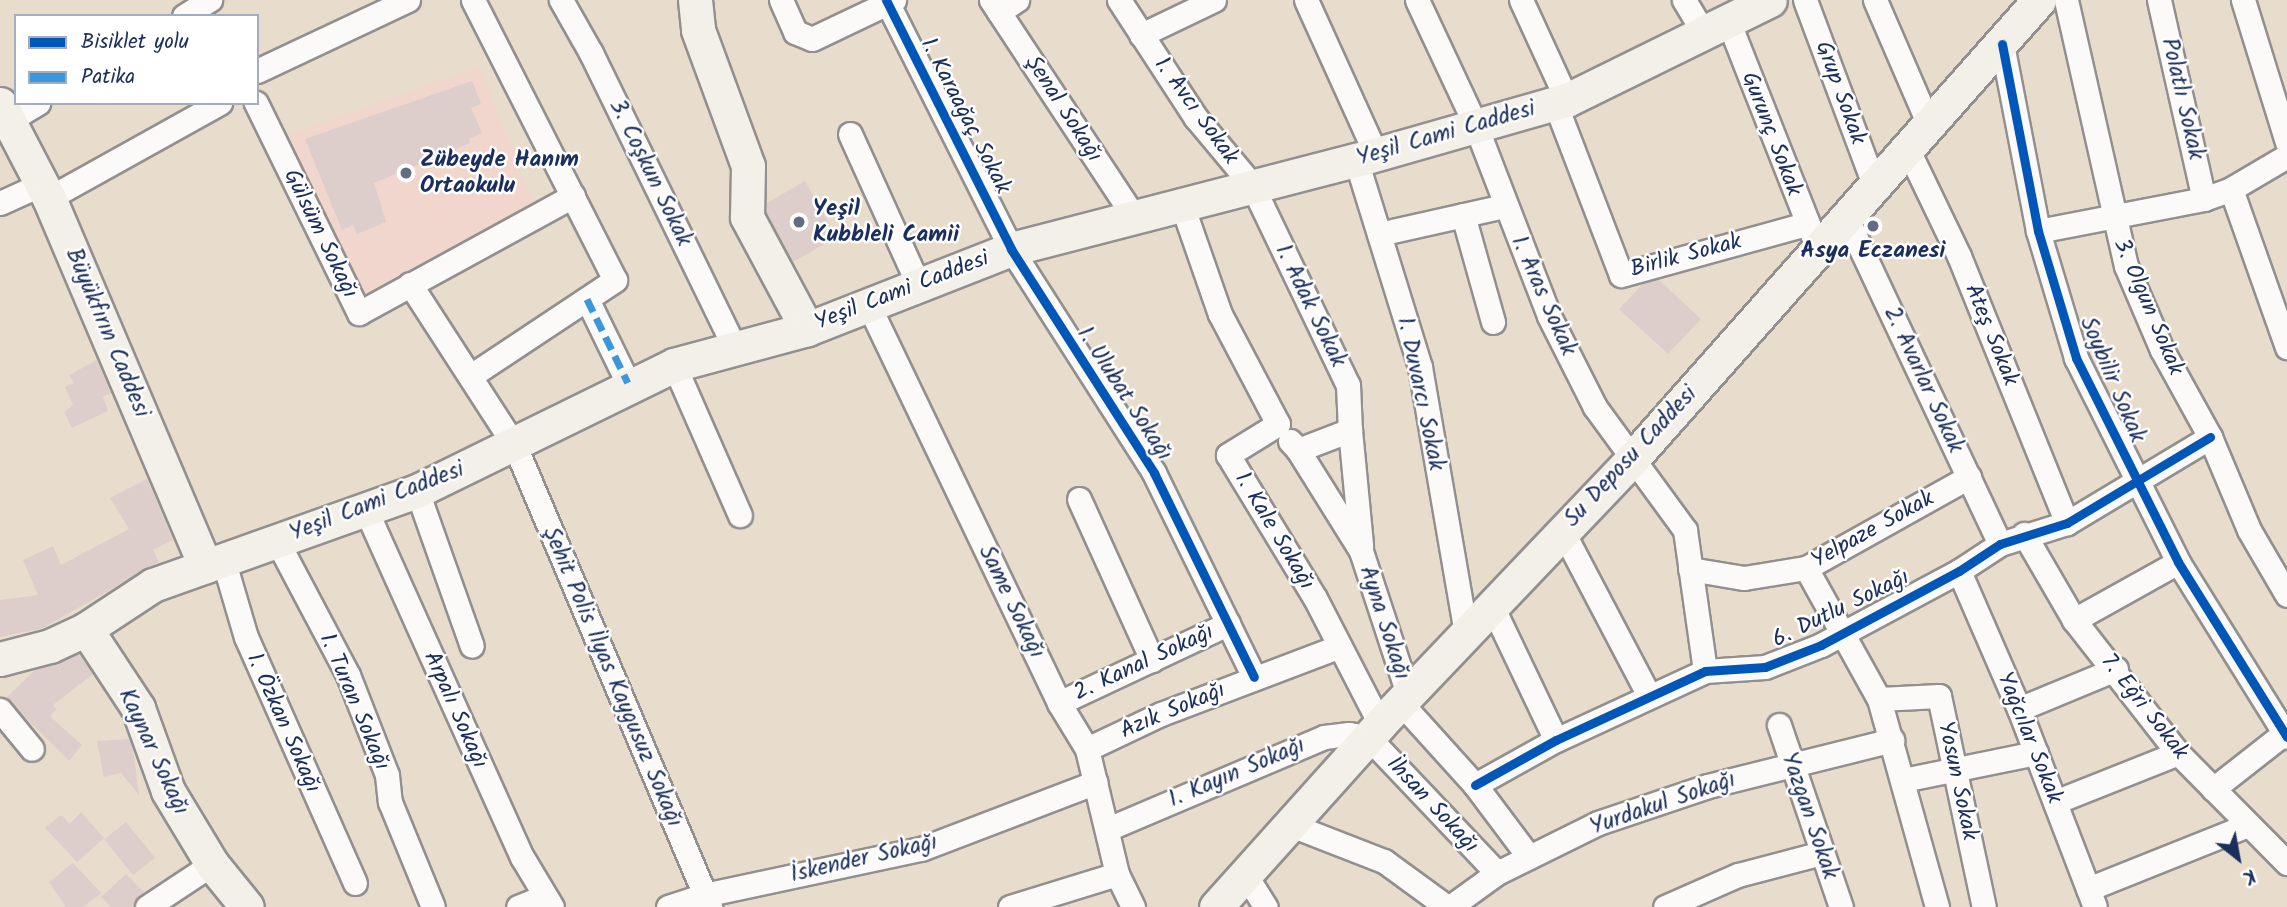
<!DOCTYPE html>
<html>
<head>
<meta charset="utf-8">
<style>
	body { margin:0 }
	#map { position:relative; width:2287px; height:907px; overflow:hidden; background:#e8ddcd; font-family:Kalam,sans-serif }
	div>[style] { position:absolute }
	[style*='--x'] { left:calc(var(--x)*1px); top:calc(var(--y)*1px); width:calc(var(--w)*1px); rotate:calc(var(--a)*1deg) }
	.built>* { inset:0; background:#f0d6cc }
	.building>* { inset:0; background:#ddcdcb; transform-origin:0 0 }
	.roads { filter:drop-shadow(2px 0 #928f8f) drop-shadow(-2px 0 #928f8f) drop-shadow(0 2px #928f8f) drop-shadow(0 -2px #928f8f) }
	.street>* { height:23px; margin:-11.5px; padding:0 11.5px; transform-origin:11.5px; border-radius:11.5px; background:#fcfaf8 }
	.secondary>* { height:33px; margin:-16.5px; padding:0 16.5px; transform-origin:16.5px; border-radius:16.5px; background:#f3f0e9 }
	.quiet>* { height:7px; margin-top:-3.5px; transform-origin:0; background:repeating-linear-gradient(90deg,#3a97de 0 14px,transparent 0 21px) }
	.cycleway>* { height:9px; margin:-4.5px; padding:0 4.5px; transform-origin:4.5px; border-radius:4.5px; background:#0057b8 }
	.dots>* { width:19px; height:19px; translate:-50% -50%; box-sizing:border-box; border:4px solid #fff; border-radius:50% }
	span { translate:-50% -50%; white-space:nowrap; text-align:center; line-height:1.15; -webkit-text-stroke:5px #fff; paint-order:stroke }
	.street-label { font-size:23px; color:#1b2f5e }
	.poi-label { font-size:23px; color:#1b2f5e; font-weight:700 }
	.left { translate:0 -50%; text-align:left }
	.legend { position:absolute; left:14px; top:14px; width:245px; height:91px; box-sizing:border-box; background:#fff; border:2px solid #a4acbf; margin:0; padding:9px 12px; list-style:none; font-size:21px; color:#1b2f5e }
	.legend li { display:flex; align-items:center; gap:14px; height:35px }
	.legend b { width:35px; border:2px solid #a4acbf }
	.north { position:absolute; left:2203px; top:823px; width:70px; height:70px; -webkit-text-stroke:5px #fff; paint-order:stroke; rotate:149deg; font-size:19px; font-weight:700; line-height:28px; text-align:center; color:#1b2f5e }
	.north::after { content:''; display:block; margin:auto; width:24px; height:32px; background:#1b2f5e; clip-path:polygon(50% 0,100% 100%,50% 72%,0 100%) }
</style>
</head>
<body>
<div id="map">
	<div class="built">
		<i style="clip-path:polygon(480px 66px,534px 206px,358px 298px,274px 140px)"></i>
	</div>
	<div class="building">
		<i style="clip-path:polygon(472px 81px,481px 104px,471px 108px,482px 133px,469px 139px,470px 143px,374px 183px,386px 222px,357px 234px,353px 225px,342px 230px,305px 139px)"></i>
		<i style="clip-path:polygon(805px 181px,837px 237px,793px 262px,766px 212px,767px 203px)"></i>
		<i style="clip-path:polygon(1658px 279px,1701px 319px,1668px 354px,1619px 309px,1643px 284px)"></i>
		<i style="clip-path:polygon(97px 360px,111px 393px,103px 397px,108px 411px,72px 428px,64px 412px,73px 405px,65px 387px,74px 383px,69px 375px)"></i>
		<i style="clip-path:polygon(147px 479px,173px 540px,153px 550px,159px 562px,43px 628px,0 637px,0 600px,38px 595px,23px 560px,53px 546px,61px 565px,129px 529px,110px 498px)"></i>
		<i style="clip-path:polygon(79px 654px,93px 674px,53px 705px,57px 709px,50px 716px,82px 745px,69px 761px,6px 698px,35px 670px)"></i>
		<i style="clip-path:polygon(129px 739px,133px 749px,139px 795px,121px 773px,104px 777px,97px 741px)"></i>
		<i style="clip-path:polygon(81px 812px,104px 838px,77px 862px,45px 828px,61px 815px,70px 824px)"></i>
		<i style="left:126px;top:822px;width:46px;height:28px;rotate:51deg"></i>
		<i style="clip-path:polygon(73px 863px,101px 893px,83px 907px,66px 907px,49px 882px)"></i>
		<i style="clip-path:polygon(126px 874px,144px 892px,131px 907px,111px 907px,101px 897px)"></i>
	</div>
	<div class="roads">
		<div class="street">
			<i style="--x:561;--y:0;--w:61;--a:60.5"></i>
			<i style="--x:591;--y:53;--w:328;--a:64"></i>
			<i style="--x:781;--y:0;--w:35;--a:66"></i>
			<i style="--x:795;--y:32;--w:18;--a:22"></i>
			<i style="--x:812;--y:39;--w:91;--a:-25.4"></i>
			<i style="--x:886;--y:0;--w:279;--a:63.3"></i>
			<i style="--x:1011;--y:249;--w:266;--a:57.4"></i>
			<i style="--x:1154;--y:473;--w:227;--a:63.9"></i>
			<i style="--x:991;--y:0;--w:261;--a:56.6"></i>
			<i style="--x:1119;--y:0;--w:141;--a:56.9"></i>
			<i style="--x:1196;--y:118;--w:87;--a:50.1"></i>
			<i style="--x:1252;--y:185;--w:222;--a:64.4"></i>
			<i style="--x:1348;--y:385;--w:45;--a:87.5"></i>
			<i style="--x:1306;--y:0;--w:169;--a:65.6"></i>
			<i style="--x:1417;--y:0;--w:137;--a:64.9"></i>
			<i style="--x:1475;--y:124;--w:206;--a:68.9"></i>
			<i style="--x:1549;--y:316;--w:102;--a:63.2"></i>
			<i style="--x:1595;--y:407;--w:152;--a:53.8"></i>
			<i style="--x:1685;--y:530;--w:142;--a:81.9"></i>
			<i style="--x:1521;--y:0;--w:110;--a:65.3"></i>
			<i style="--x:1684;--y:0;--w:35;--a:59"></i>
			<i style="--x:1805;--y:0;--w:200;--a:69.5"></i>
			<i style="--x:1875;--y:0;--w:136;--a:66.6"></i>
			<i style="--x:2066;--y:0;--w:273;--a:77.3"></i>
			<i style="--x:2126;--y:266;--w:91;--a:66.8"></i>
			<i style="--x:2162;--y:350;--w:99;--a:61.1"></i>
			<i style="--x:2210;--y:437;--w:101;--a:67.2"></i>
			<i style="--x:2249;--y:530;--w:75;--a:59.7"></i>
			<i style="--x:2159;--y:0;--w:204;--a:77.3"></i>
			<i style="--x:2243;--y:0;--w:149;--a:72.8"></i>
			<i style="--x:999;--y:12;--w:22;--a:-34"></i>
			<i style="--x:184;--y:16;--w:31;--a:-32"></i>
			<i style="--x:1727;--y:18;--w:234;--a:68.5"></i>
			<i style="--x:1141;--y:35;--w:81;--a:-25.6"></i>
			<i style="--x:2002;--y:44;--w:190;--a:79.1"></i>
			<i style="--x:2038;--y:231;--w:133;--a:73.3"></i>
			<i style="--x:2076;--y:358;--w:228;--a:63.4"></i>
			<i style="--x:2178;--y:562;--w:206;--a:58.1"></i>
			<i style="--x:257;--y:71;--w:167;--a:-25.2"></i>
			<i style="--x:256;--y:103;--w:234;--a:63.9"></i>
			<i style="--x:359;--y:313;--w:244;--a:-28.7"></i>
			<i style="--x:1555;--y:103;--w:184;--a:69"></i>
			<i style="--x:1621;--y:275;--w:192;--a:-15.4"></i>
			<i style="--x:10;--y:120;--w:33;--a:-31"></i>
			<i style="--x:850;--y:134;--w:165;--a:65.6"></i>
			<i style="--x:1908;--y:150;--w:118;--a:64.3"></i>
			<i style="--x:1959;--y:256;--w:288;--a:68"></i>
			<i style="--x:1356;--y:160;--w:217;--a:72.8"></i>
			<i style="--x:1420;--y:367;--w:269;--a:80.2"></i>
			<i style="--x:2231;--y:189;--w:168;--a:70.5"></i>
			<i style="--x:49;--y:198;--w:196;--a:-29.1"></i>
			<i style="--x:0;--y:203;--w:46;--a:-24.3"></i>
			<i style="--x:1182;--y:205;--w:115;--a:70.8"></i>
			<i style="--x:1220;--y:314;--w:124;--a:62.2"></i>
			<i style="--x:1278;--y:424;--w:59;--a:148.2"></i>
			<i style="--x:1228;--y:455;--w:167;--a:58.7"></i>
			<i style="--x:1315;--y:598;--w:142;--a:62.7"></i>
			<i style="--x:1463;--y:215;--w:111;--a:74.3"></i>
			<i style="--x:1846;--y:217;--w:361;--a:64.8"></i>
			<i style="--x:2038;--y:231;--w:169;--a:-10.9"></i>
			<i style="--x:2204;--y:199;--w:29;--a:-20"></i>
			<i style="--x:2231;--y:189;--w:65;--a:-30.5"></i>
			<i style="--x:1379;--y:234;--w:128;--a:-12.6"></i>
			<i style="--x:410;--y:284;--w:193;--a:57.1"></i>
			<i style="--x:515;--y:446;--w:501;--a:67.07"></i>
			<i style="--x:587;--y:299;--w:93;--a:64"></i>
			<i style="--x:868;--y:304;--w:442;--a:64.4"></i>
			<i style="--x:1059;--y:703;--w:54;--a:58.7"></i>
			<i style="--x:1087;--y:749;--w:129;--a:76.5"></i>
			<i style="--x:1117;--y:874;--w:37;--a:64"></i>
			<i style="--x:674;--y:365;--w:164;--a:66.3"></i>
			<i style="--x:472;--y:375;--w:172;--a:-33.6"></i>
			<i style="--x:615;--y:280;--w:314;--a:-116.9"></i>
			<i style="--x:1290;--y:441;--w:12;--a:48"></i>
			<i style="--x:1298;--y:450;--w:56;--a:-21"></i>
			<i style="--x:1350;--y:430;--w:116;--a:84.5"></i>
			<i style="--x:1298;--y:450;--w:119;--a:58"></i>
			<i style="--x:1361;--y:551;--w:151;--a:71.8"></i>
			<i style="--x:417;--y:491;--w:164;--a:70.5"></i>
			<i style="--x:1079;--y:499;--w:177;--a:65.6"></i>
			<i style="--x:365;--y:508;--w:383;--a:65.8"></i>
			<i style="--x:522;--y:857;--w:58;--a:59"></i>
			<i style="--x:1563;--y:532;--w:183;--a:62.3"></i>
			<i style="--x:2024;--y:534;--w:99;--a:59.8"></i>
			<i style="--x:2074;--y:620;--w:169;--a:52"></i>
			<i style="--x:2178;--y:753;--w:155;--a:45.3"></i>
			<i style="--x:277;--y:541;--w:152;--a:62.1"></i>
			<i style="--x:348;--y:675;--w:107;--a:68.7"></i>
			<i style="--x:387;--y:775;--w:27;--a:84"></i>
			<i style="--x:390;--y:802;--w:113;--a:67.7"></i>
			<i style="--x:223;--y:559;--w:81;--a:73.6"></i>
			<i style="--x:246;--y:637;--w:269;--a:66.1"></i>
			<i style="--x:1806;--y:568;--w:150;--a:60.9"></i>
			<i style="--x:1879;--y:699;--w:60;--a:-2.9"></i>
			<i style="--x:1939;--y:696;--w:216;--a:78"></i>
			<i style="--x:1690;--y:569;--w:55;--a:9.5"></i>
			<i style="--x:1744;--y:578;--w:63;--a:-9.2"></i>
			<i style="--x:1806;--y:568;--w:187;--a:-29.2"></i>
			<i style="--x:1959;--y:571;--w:150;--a:66.5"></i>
			<i style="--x:2019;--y:709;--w:212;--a:69"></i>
			<i style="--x:1492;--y:606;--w:148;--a:64.5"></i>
			<i style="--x:2074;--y:620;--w:119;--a:-29.1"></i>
			<i style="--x:1879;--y:699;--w:216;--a:74.4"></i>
			<i style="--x:1400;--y:702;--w:112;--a:47.9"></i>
			<i style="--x:1475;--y:785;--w:90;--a:53.1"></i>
			<i style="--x:1059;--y:703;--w:187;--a:-25.1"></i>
			<i style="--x:2019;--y:709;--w:105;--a:-22.4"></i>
			<i style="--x:0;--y:710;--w:50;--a:50.6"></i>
			<i style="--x:1779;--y:725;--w:192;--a:71.2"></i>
			<i style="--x:1087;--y:749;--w:82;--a:-25.3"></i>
			<i style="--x:1161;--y:714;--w:191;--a:-20.8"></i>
			<i style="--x:1903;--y:780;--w:136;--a:-11.5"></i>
			<i style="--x:1475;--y:785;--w:93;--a:-29.1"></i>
			<i style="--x:1556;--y:740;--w:164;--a:-24.8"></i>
			<i style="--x:1705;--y:671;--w:60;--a:-3.8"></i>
			<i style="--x:1765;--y:667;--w:60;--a:-21.4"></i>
			<i style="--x:1821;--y:645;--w:157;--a:-28.2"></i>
			<i style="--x:1959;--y:571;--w:49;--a:-33.4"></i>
			<i style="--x:2000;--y:544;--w:70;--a:-17.4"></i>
			<i style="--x:2067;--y:523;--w:167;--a:-31"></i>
			<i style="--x:2213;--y:789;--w:94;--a:-38.1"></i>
			<i style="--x:2055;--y:802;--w:132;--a:-21.7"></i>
			<i style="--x:1291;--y:825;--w:100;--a:21.2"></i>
			<i style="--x:1384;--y:861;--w:78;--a:36.1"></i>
			<i style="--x:1110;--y:828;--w:233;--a:-23"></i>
			<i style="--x:1324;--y:737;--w:25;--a:-7"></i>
			<i style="--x:1349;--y:734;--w:19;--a:9"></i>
			<i style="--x:1368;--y:737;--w:187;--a:46.5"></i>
			<i style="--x:1245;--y:874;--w:39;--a:58"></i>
			<i style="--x:2088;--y:889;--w:172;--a:-21.8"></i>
			<i style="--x:147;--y:907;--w:78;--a:-33.5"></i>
			<i style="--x:518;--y:907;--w:29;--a:-22"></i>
			<i style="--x:668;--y:907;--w:38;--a:-18"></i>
			<i style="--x:704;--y:895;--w:222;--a:-12"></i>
			<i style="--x:921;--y:849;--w:187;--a:-20.9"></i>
			<i style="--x:1010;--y:907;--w:112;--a:-17.1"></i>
			<i style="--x:1450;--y:907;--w:58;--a:-35.9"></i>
			<i style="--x:1497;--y:873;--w:113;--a:-26.3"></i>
			<i style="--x:1598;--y:823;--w:116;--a:-18.6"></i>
			<i style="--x:1708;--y:786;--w:190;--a:-14"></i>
			<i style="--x:1665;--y:907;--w:80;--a:-23.7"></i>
			<i style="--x:1738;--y:875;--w:86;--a:-14.8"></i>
		</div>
		<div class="secondary">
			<i style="--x:695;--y:0;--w:30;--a:84"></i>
			<i style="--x:698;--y:30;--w:145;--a:69.8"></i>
			<i style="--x:748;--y:166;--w:51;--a:91.1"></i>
			<i style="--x:747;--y:217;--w:127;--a:61.8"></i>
			<i style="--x:0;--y:104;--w:106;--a:62.5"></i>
			<i style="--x:49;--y:198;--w:400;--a:67"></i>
			<i style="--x:86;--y:629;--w:95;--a:56.6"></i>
			<i style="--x:138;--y:708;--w:88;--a:70.1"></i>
			<i style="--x:168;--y:791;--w:85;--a:58.9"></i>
			<i style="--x:212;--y:864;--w:55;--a:50.9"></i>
			<i style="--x:0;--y:659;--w:52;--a:-14.6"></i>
			<i style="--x:50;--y:646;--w:40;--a:-25"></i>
			<i style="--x:86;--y:629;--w:80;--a:-33.3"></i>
			<i style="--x:153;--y:585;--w:280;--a:-19.6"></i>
			<i style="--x:417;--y:491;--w:286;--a:-26.1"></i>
			<i style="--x:674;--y:365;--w:138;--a:-15.1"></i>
			<i style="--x:807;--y:329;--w:219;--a:-21.4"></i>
			<i style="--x:1011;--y:249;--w:356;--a:-14.5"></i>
			<i style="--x:1356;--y:160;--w:219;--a:-15.9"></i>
			<i style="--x:1567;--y:100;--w:226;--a:-26.2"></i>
			<i style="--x:1216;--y:907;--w:246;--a:-48.1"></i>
			<i style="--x:1380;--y:724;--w:367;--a:-46.4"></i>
			<i style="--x:1633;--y:458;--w:612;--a:-48.44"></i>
		</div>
	</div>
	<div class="quiet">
		<i style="--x:587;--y:299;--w:93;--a:64"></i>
	</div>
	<div class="cycleway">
		<i style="--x:886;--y:0;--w:279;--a:63.3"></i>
		<i style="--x:1011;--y:249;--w:266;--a:57.4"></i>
		<i style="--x:1154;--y:473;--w:227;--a:63.9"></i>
		<i style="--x:2002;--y:44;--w:190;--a:79.1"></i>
		<i style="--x:2038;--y:231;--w:133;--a:73.3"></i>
		<i style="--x:2076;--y:358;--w:228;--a:63.4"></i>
		<i style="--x:2178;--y:562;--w:206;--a:58.1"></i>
		<i style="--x:1475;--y:785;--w:93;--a:-29.1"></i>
		<i style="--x:1556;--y:740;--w:164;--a:-24.8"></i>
		<i style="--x:1705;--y:671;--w:60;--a:-3.8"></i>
		<i style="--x:1765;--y:667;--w:60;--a:-21.4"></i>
		<i style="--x:1821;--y:645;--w:157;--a:-28.2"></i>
		<i style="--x:1959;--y:571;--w:49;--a:-33.4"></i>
		<i style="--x:2000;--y:544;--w:70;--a:-17.4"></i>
		<i style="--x:2067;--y:523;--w:167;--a:-31"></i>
	</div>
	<div class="dots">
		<i style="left:406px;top:173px;background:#636c85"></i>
		<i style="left:799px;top:222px;background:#636c85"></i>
		<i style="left:1873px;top:226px;background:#636c85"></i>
	</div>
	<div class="street-label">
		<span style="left:1840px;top:93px;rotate:70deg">Grup Sokak</span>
		<span style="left:2182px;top:99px;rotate:77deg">Polatlı Sokak</span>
		<span style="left:1063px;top:109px;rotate:57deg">Şenal Sokağı</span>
		<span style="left:1196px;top:111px;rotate:54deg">1. Avcı Sokak</span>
		<span style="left:965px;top:116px;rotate:63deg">1. Karaağaç Sokak</span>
		<span style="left:1446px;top:134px;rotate:-16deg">Yeşil Cami Caddesi</span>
		<span style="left:1771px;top:134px;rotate:69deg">Gurunç Sokak</span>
		<span style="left:650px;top:173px;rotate:64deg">3. Coşkun Sokak</span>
		<span style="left:320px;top:234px;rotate:64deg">Gülsüm Sokağı</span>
		<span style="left:1686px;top:256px;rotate:-15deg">Birlik Sokak</span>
		<span style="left:902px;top:291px;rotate:-21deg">Yeşil Cami Caddesi</span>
		<span style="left:1543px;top:296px;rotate:66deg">1. Aras Sokak</span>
		<span style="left:1310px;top:306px;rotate:64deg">1. Adak Sokak</span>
		<span style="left:2148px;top:307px;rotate:67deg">3. Olgun Sokak</span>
		<span style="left:107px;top:333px;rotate:67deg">Büyükfırın Caddesi</span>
		<span style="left:1991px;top:335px;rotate:68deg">Ateş Sokak</span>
		<span style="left:1923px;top:380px;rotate:65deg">2. Avarlar Sokak</span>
		<span style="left:2112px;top:380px;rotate:67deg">Soybilir Sokak</span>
		<span style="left:1124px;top:394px;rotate:57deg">1. Ulubat Sokağı</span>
		<span style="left:1420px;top:394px;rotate:78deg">1. Duvarcı Sokak</span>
		<span style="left:1631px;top:457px;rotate:-47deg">Su Deposu Caddesi</span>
		<span style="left:377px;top:502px;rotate:-21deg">Yeşil Cami Caddesi</span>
		<span style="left:1873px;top:530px;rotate:-29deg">Yelpaze Sokak</span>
		<span style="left:1274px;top:531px;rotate:59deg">1. Kale Sokağı</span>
		<span style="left:1011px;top:602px;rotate:64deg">Same Sokağı</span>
		<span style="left:1841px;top:609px;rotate:-26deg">6. Dutlu Sokağı</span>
		<span style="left:1384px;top:623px;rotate:72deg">Ayna Sokağı</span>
		<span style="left:1144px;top:663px;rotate:-25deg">2. Kanal Sokağı</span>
		<span style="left:612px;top:677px;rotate:67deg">Şehit Polis İlyas Kaygusuz Sokağı</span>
		<span style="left:354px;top:702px;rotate:67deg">1. Turan Sokağı</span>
		<span style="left:2144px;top:707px;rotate:52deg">7. Eğri Sokak</span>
		<span style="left:455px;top:710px;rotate:66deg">Arpalı Sokağı</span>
		<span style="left:1173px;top:711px;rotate:-23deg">Azık Sokağı</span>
		<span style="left:283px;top:723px;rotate:66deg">1. Özkan Sokağı</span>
		<span style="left:2029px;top:738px;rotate:68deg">Yağcılar Sokak</span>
		<span style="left:153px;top:752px;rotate:65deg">Kaynar Sokağı</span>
		<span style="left:1237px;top:773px;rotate:-23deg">1. Kayın Sokağı</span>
		<span style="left:1957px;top:781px;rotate:78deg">Yosun Sokak</span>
		<span style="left:1663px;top:804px;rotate:-19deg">Yurdakul Sokağı</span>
		<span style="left:1432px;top:805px;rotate:47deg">İhsan Sokağı</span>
		<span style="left:1809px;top:816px;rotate:71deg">Yazgan Sokak</span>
		<span style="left:864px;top:859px;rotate:-13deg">İskender Sokağı</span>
	</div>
	<div class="poi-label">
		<span class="left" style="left:420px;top:173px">Zübeyde Hanım<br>Ortaokulu</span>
		<span class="left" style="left:813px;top:222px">Yeşil<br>Kubbleli Camii</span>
		<span style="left:1873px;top:251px">Asya Eczanesi</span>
	</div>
	<ul class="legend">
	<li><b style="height:9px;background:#0057b8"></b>Bisiklet yolu</li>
	<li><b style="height:9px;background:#3a97de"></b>Patika</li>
	</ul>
	<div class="north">K</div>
</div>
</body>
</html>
